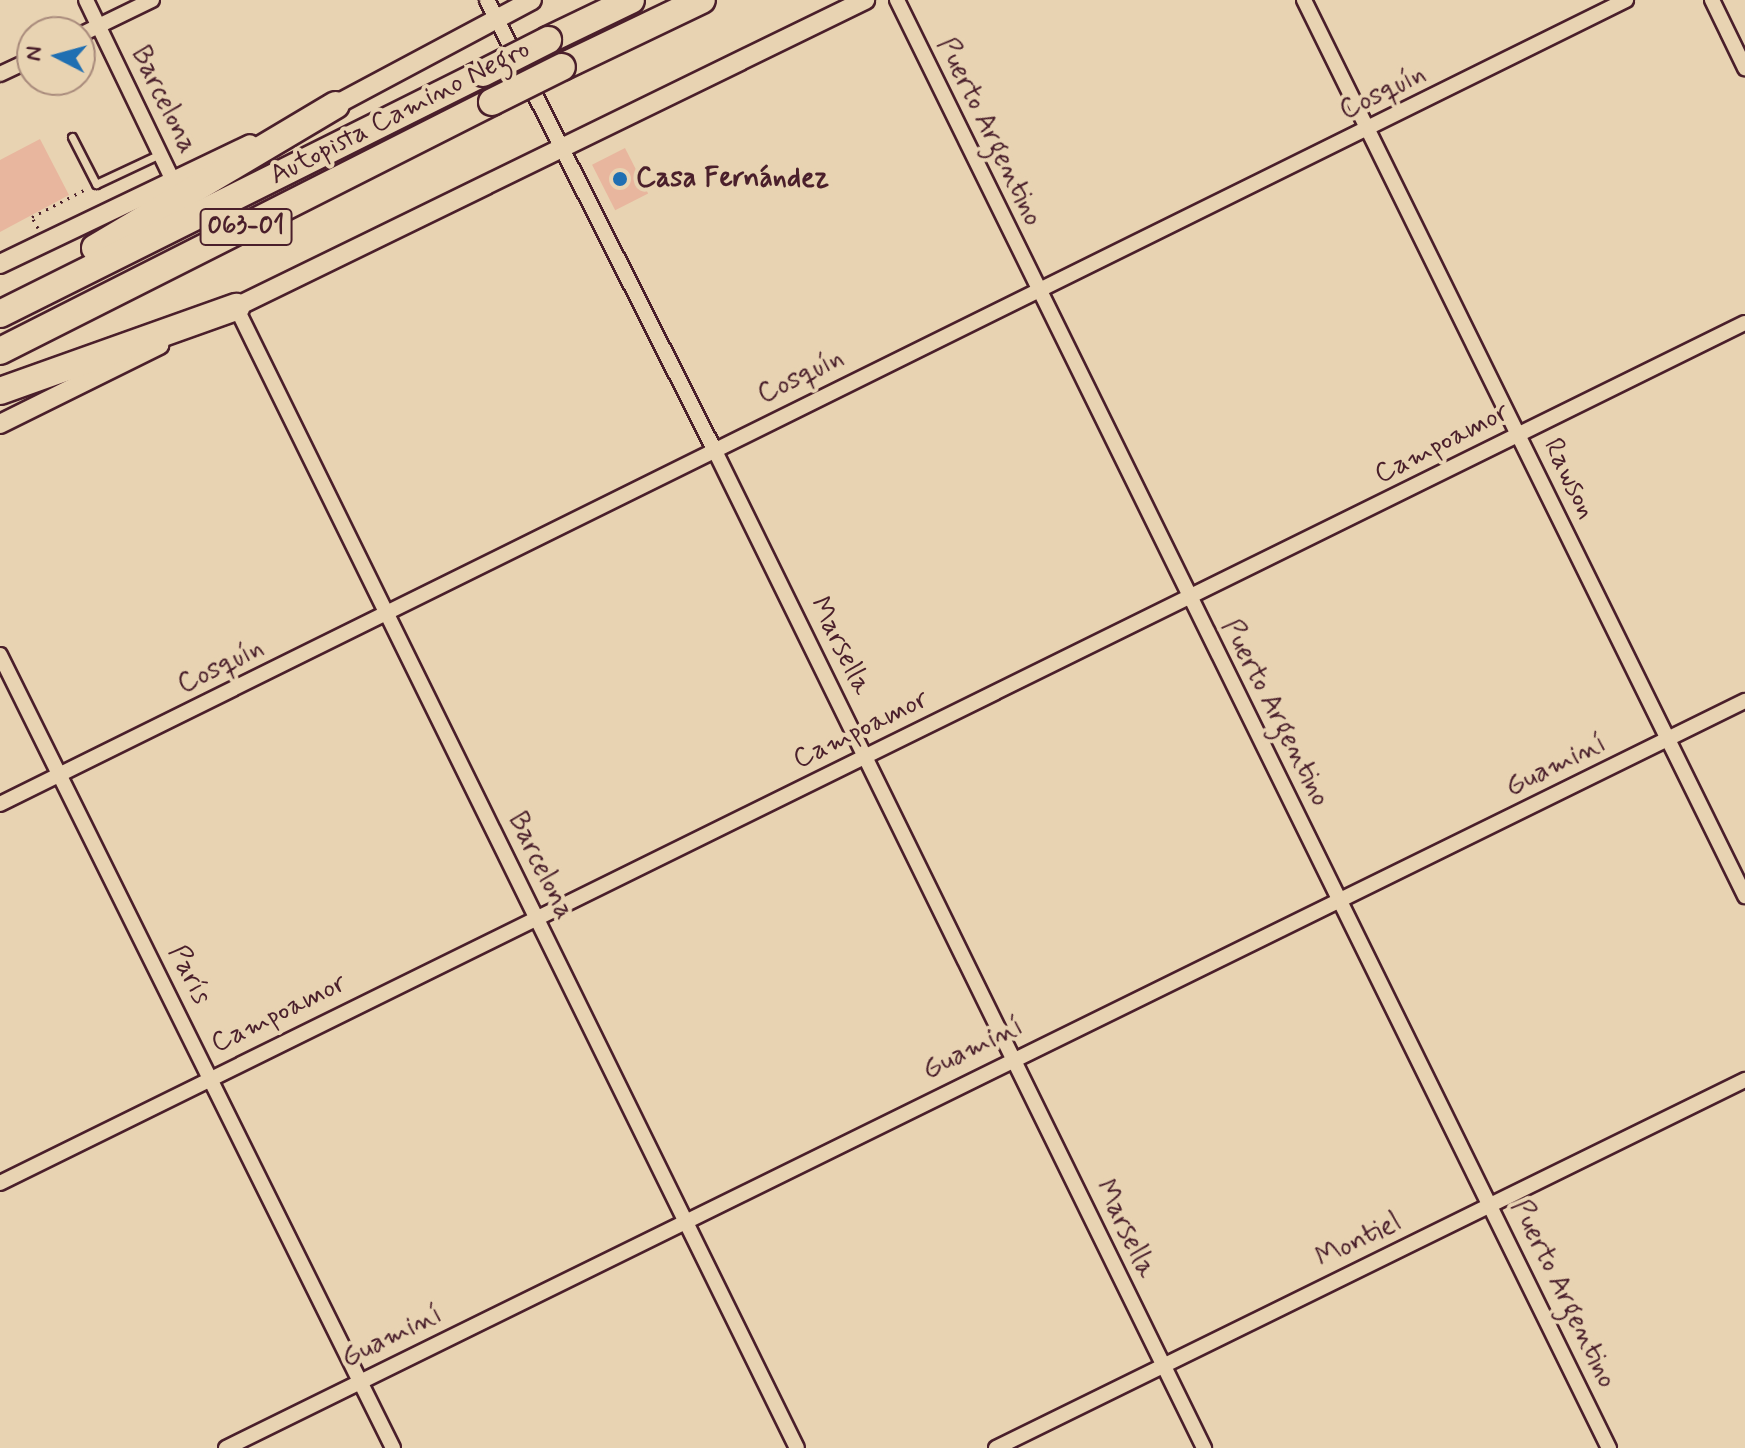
<!DOCTYPE html>
<html>
<head>
<meta charset="utf-8">
<style>
	body { margin:0 }
	#map { position:relative; width:1745px; height:1448px; overflow:hidden; background:#e8d3b2; font-family:Mynerve,sans-serif }
	div>[style] { position:absolute }
	[style*='--x'] { left:calc(var(--x)*1px); top:calc(var(--y)*1px); width:calc(var(--w)*1px); rotate:calc(var(--a)*1deg) }
	.building>* { inset:0; background:#e8b69e; transform-origin:0 0 }
	.path>* { height:3px; margin-top:-1.5px; transform-origin:0; background:repeating-linear-gradient(90deg,#4a1f2b 0 2px,transparent 0 8px) }
	.roads { filter:drop-shadow(2px 0 #4a1f2b) drop-shadow(-2px 0 #4a1f2b) drop-shadow(0 2px #4a1f2b) drop-shadow(0 -2px #4a1f2b) }
	.service>* { height:7px; margin:-3.5px; padding:0 3.5px; transform-origin:3.5px; border-radius:3.5px; background:#e8d3b2 }
	.minor>* { height:14px; margin:-7px; padding:0 7px; transform-origin:7px; border-radius:7px; background:#e8d3b2 }
	.tertiary>* { height:18px; margin:-9px; padding:0 9px; transform-origin:9px; border-radius:9px; background:#e8d3b2 }
	.motorway>* { height:26px; margin:-13px; padding:0 13px; transform-origin:13px; border-radius:13px; background:#e8d3b2 }
	.bridges { filter:drop-shadow(2px 0 #4a1f2b) drop-shadow(-2px 0 #4a1f2b) drop-shadow(0 2px #4a1f2b) drop-shadow(0 -2px #4a1f2b) }
	.motorway-bridge>* { height:26px; margin:-13px; padding:0 13px; transform-origin:13px; border-radius:13px; background:#e8d3b2 }
	.dots>* { width:22px; height:22px; translate:-50% -50%; box-sizing:border-box; border:4px solid #e8d3b2; border-radius:50% }
	span { translate:-50% -50%; white-space:nowrap; text-align:center; line-height:1.15; -webkit-text-stroke:8px #e8d3b2; paint-order:stroke }
	.shield-label span { padding:2px 6px; background:#e8d3b2; border:2px solid; border-radius:6px; -webkit-text-stroke-width:0 }
	.shield-label { font-size:26px; color:#4a1f2b; font-weight:700 }
	.street-label { font-size:28px; color:#4a1f2b }
	.poi-label { font-size:28px; color:#4a1f2b; font-weight:700 }
	.left { translate:0 -50%; text-align:left }
	.north { position:absolute; left:16px; top:16px; width:80px; height:80px; box-sizing:border-box; background:#e8d3b2; border:2px solid #a98b7c; border-radius:50%; rotate:276deg; font-size:22px; font-weight:700; line-height:32px; text-align:center; color:#4a1f2b }
	.north::after { content:''; display:block; margin:auto; width:28px; height:36px; background:#1f6fb2; clip-path:polygon(50% 0,100% 100%,50% 72%,0 100%) }
</style>
</head>
<body>
<div id="map">
	<div class="building">
		<i style="clip-path:polygon(40px 139px,69px 195px,0 232px,0 160px)"></i>
		<i style="left:625px;top:148px;width:51px;height:37px;rotate:63deg"></i>
	</div>
	<div class="path">
		<i style="--x:38;--y:228;--w:13;--a:-119"></i>
		<i style="--x:32;--y:217;--w:61;--a:-27.4"></i>
	</div>
	<div class="roads">
		<div class="service">
			<i style="--x:72;--y:137;--w:53;--a:62.9"></i>
			<i style="--x:96;--y:184;--w:71;--a:-25.1"></i>
		</div>
		<div class="minor">
			<i style="--x:86;--y:0;--w:199;--a:64.3"></i>
			<i style="--x:487;--y:0;--w:503;--a:63.18"></i>
			<i style="--x:714;--y:449;--w:1113;--a:63.87"></i>
			<i style="--x:897;--y:0;--w:1614;--a:63.82"></i>
			<i style="--x:1304;--y:0;--w:999;--a:63.79"></i>
			<i style="--x:1712;--y:0;--w:76;--a:64.1"></i>
			<i style="--x:80;--y:35;--w:80;--a:-25.9"></i>
			<i style="--x:0;--y:74;--w:35;--a:-25"></i>
			<i style="--x:236;--y:307;--w:1271;--a:63.82"></i>
			<i style="--x:0;--y:655;--w:885;--a:63.64"></i>
			<i style="--x:0;--y:804;--w:1814;--a:-26.31"></i>
			<i style="--x:0;--y:1183;--w:1945;--a:-26.24"></i>
			<i style="--x:226;--y:1448;--w:1693;--a:-26.19"></i>
			<i style="--x:996;--y:1448;--w:835;--a:-26.17"></i>
		</div>
		<div class="tertiary">
			<i style="--x:328;--y:109;--w:231;--a:-28.1"></i>
			<i style="--x:0;--y:264;--w:277;--a:-25.6"></i>
			<i style="--x:228;--y:311;--w:709;--a:-26.02"></i>
			<i style="--x:0;--y:424;--w:178;--a:-26.4"></i>
		</div>
		<div class="motorway">
			<i style="--x:548;--y:40;--w:92;--a:-25.7"></i>
			<i style="--x:562;--y:67;--w:155;--a:-25.6"></i>
			<i style="--x:95;--y:248;--w:280;--a:-30.7"></i>
			<i style="--x:0;--y:314;--w:540;--a:-26.52"></i>
			<i style="--x:0;--y:351;--w:551;--a:-26.84"></i>
			<i style="--x:0;--y:391;--w:251;--a:-19.6"></i>
		</div>
	</div>
	<div class="bridges">
		<div class="motorway-bridge">
			<i style="--x:483;--y:73;--w:73;--a:-26.9"></i>
			<i style="--x:492;--y:102;--w:78;--a:-26.6"></i>
		</div>
	</div>
	<div class="dots">
		<i style="left:620px;top:179px;background:#1f6fb2"></i>
	</div>
	<div class="shield-label">
		<span style="left:246px;top:227px">063-01</span>
	</div>
	<div class="street-label">
		<span style="left:1383px;top:93px;rotate:-26deg">Cosquín</span>
		<span style="left:163px;top:100px;rotate:64deg">Barcelona</span>
		<span style="left:400px;top:113px;rotate:-27deg">Autopista Camino Negro</span>
		<span style="left:989px;top:132px;rotate:64deg">Puerto Argentino</span>
		<span style="left:801px;top:377px;rotate:-26deg">Cosquín</span>
		<span style="left:1442px;top:444px;rotate:-27deg">Campoamor</span>
		<span style="left:1569px;top:479px;rotate:64deg">Rawson</span>
		<span style="left:840px;top:646px;rotate:64deg">Marsella</span>
		<span style="left:221px;top:667px;rotate:-26deg">Cosquín</span>
		<span style="left:1275px;top:713px;rotate:63deg">Puerto Argentino</span>
		<span style="left:861px;top:730px;rotate:-26deg">Campoamor</span>
		<span style="left:1556px;top:766px;rotate:-26deg">Guaminí</span>
		<span style="left:540px;top:866px;rotate:64deg">Barcelona</span>
		<span style="left:189px;top:975px;rotate:63deg">París</span>
		<span style="left:279px;top:1014px;rotate:-26deg">Campoamor</span>
		<span style="left:973px;top:1049px;rotate:-26deg">Guaminí</span>
		<span style="left:1125px;top:1229px;rotate:64deg">Marsella</span>
		<span style="left:1359px;top:1241px;rotate:-26deg">Montiel</span>
		<span style="left:1563px;top:1294px;rotate:64deg">Puerto Argentino</span>
		<span style="left:392px;top:1337px;rotate:-26deg">Guaminí</span>
	</div>
	<div class="poi-label">
		<span class="left" style="left:636px;top:179px">Casa Fernández</span>
	</div>
	<div class="north">N</div>
</div>
</body>
</html>
